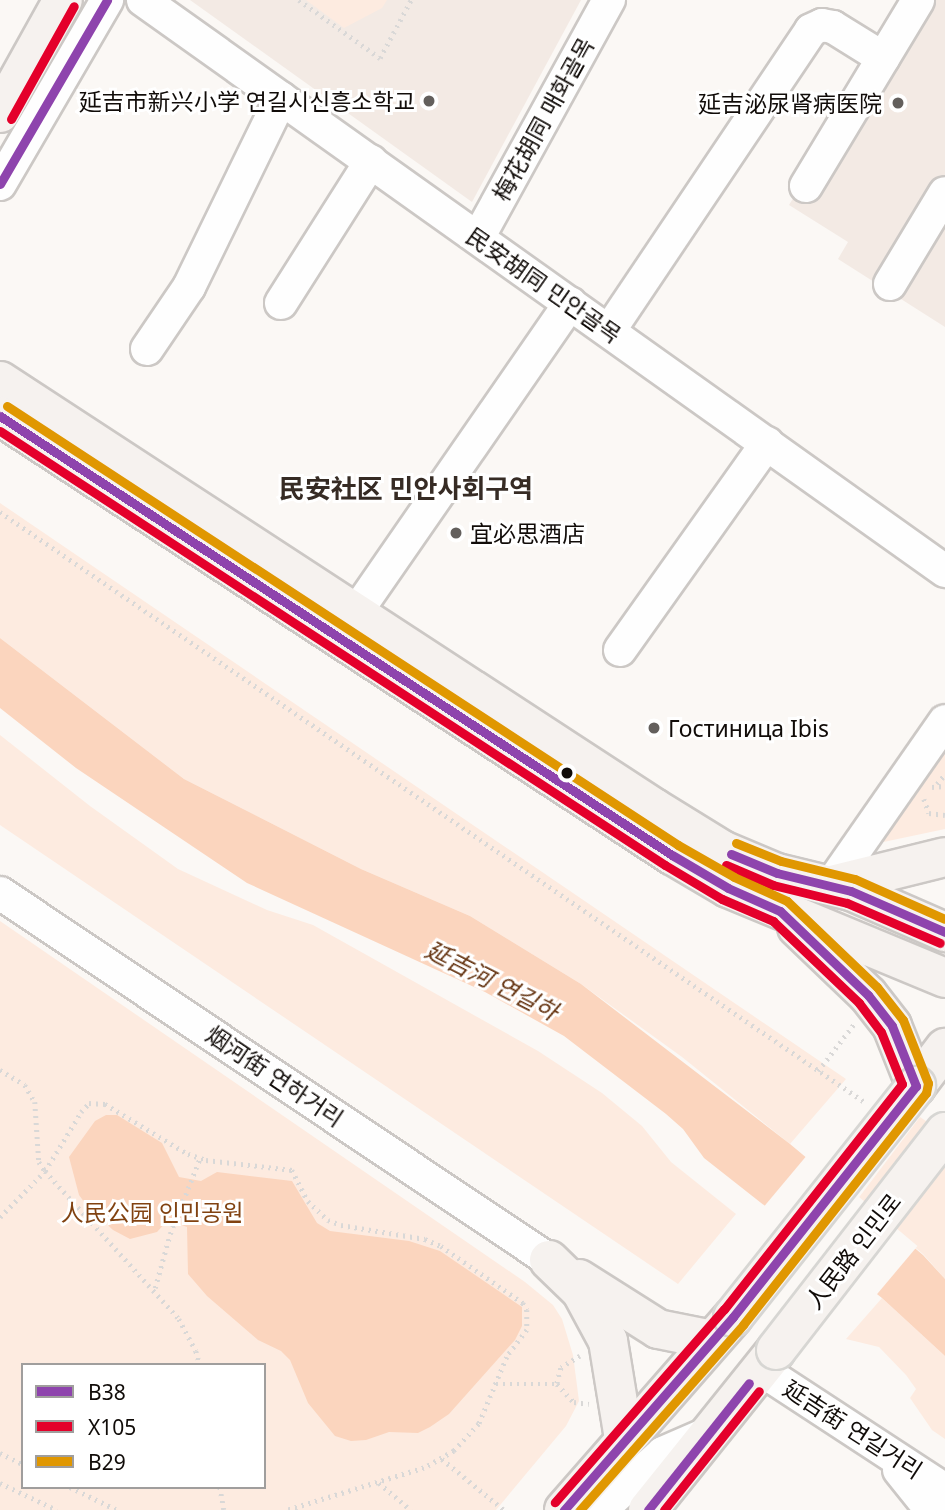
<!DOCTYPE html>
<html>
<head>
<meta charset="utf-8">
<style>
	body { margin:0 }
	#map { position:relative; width:945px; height:1510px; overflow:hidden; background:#fbf8f5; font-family:"Noto Sans","Noto Sans SC","Noto Sans KR",sans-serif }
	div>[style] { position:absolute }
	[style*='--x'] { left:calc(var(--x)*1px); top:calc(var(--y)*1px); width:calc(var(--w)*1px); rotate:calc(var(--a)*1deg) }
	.built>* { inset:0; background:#f3eae4 }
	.green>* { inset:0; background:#fdebe0 }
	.water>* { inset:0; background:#fbd5be }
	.pier>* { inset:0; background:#fbf8f5; transform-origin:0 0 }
	.path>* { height:4.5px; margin-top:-2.25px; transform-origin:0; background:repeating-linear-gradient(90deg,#d9d8d7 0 2px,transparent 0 7px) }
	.roads { filter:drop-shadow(2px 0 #ccc8c5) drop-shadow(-2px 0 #ccc8c5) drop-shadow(0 2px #ccc8c5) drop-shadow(0 -2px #ccc8c5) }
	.minor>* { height:32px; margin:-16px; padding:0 16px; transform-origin:16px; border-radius:16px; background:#fefefe }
	.major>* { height:38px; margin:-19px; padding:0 19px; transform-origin:19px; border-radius:19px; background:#f6f2ef }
	.bridges { filter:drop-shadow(2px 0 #d7d6d3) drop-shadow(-2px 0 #d7d6d3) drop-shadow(0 2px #d7d6d3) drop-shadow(0 -2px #d7d6d3) }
	.major-bridge>* { height:38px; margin:-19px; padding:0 19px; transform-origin:19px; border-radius:19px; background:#f6f2ef }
	.bus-1>* { height:9px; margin:-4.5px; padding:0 4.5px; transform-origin:4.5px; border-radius:4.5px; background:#8e44ad }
	.bus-2>* { height:9px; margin:-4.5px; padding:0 4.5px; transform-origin:4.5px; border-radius:4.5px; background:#e4002b }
	.bus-3>* { height:9px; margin:-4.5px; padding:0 4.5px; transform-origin:4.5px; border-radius:4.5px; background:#e09701 }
	.dots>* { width:19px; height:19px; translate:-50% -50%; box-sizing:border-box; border:4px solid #fff; border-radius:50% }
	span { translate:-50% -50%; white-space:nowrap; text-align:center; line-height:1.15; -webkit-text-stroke:6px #fff; paint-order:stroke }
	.poi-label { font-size:23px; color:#110c09 }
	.right { translate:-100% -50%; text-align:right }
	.left { translate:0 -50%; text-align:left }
	.street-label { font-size:23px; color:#110c09 }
	.park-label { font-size:23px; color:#814211 }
	.water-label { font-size:24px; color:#663512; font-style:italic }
	.quarter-label { font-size:26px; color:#362b24; font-weight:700 }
	.legend { position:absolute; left:21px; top:1363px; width:245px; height:126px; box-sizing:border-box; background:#fff; border:2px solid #a09e9d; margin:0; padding:9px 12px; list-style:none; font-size:21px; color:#110c09 }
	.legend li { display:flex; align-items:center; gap:14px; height:35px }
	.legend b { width:35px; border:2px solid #a09e9d }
</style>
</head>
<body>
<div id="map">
	<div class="built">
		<i style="clip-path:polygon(190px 0,581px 0,472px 202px)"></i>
		<i style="clip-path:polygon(914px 0,945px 0,945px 327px,838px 259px,848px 242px,789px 205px)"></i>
	</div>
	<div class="green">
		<i style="clip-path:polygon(306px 0,387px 0,382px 8px,344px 28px)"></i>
		<i style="clip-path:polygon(0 503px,846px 1079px,790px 1144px,682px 1057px,581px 984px,470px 916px,361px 869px,184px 779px,0 638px)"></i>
		<i style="clip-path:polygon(0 735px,90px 806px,178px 869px,267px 910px,313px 925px,538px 1051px,602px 1093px,642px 1126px,671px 1162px,736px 1214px,678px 1284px,0 825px)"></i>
		<i style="clip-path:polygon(945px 741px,945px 829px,874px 844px)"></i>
		<i style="clip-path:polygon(evenodd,0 921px,525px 1282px,553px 1305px,562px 1319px,573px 1355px,579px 1401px,566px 1426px,496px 1510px,0 1510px,0 921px,23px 1365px,264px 1365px,264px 1487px,23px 1487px,23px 1365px)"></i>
		<i style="clip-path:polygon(920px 1117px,945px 1134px,945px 1279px,923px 1254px,857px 1200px)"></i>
		<i style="clip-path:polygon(882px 1298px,945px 1356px,945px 1439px,932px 1430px,910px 1398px,916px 1389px,906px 1375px,879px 1347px,846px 1339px)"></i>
	</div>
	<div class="water">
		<i style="clip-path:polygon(0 638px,184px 779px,361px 869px,470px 916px,581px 984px,790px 1144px,923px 1255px,945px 1279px,945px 1356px,882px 1298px,704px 1158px,683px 1129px,666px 1114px,564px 1036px,485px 992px,247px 883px,76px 768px,0 708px)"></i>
		<i style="clip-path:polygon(106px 1115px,117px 1115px,162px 1143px,179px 1177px,201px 1181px,217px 1172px,292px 1181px,317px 1223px,330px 1231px,409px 1241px,440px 1251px,522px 1307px,522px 1326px,515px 1340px,449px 1414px,430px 1427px,418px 1433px,389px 1432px,366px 1440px,351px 1441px,335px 1436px,308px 1403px,290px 1360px,281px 1351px,258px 1340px,207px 1296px,188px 1274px,187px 1227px,168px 1220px,157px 1232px,130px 1239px,113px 1230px,87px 1206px,79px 1195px,69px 1157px,95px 1121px)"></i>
	</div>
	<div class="pier">
		<i style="left:808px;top:1154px;width:143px;height:71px;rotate:40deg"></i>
	</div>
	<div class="path">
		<i style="--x:299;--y:0;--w:100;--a:35.6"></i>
		<i style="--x:380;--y:58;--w:66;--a:-61.9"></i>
		<i style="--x:0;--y:512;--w:1048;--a:34.31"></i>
		<i style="--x:937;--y:784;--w:13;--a:-51"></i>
		<i style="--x:932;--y:787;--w:13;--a:-4"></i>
		<i style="--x:924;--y:799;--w:15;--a:70"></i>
		<i style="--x:929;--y:813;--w:16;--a:7"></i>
		<i style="--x:0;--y:1070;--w:29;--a:31"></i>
		<i style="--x:25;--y:1085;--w:20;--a:60"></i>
		<i style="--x:35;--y:1102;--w:60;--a:86.2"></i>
		<i style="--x:39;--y:1162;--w:11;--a:56"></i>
		<i style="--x:45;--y:1171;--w:200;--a:47.8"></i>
		<i style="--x:179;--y:1319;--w:36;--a:62"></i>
		<i style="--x:196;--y:1351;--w:15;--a:74"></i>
		<i style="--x:818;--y:1071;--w:59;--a:-52.5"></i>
		<i style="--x:0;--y:1217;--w:64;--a:-45.6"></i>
		<i style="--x:45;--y:1171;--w:69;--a:-58.6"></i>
		<i style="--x:81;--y:1112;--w:12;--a:-48"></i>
		<i style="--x:89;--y:1103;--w:16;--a:4"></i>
		<i style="--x:105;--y:1104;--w:97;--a:31.1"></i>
		<i style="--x:188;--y:1154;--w:19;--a:18"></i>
		<i style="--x:206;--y:1160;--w:87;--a:6.6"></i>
		<i style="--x:292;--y:1170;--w:35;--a:63"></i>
		<i style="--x:308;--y:1201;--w:28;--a:44"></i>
		<i style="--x:328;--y:1220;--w:14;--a:21"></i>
		<i style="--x:341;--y:1225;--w:85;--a:9.5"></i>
		<i style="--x:425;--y:1239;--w:17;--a:24"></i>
		<i style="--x:441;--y:1246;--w:100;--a:34.8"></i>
		<i style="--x:523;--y:1303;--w:8;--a:60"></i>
		<i style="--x:527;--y:1310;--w:20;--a:90"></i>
		<i style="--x:527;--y:1330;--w:34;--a:127"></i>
		<i style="--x:507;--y:1357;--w:73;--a:112.7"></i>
		<i style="--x:479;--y:1424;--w:37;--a:133"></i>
		<i style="--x:454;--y:1451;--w:34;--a:150"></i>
		<i style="--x:424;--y:1468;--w:142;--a:162.8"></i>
		<i style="--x:155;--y:1288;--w:56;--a:-74.5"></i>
		<i style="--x:170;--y:1234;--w:82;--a:-68.5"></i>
		<i style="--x:580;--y:1356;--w:22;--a:148"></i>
		<i style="--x:561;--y:1368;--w:16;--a:104"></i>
		<i style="--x:557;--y:1384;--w:25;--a:47"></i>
		<i style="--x:574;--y:1402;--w:15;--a:8"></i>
		<i style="--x:496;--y:1384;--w:61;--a:0"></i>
		<i style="--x:0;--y:1453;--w:25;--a:26"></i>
		<i style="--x:442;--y:1459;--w:80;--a:39.4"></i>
		<i style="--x:0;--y:1483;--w:63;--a:25.3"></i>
		<i style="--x:379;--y:1483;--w:42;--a:40.2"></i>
		<i style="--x:70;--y:1487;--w:52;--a:26.1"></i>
		<i style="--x:220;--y:1487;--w:23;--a:80"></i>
	</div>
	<div class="roads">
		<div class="minor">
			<i style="--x:143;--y:0;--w:985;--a:35.45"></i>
			<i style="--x:0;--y:184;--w:213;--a:-59.8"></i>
			<i style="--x:806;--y:186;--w:217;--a:-58.9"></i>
			<i style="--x:478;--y:238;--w:272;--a:-61.2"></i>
			<i style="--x:890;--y:284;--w:106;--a:-58.9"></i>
			<i style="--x:281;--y:303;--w:168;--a:-57.6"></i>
			<i style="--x:609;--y:331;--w:362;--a:-56.1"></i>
			<i style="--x:811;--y:30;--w:12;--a:-24"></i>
			<i style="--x:822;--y:25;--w:11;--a:10"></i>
			<i style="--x:833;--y:27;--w:59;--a:31.8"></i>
			<i style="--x:147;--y:349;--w:75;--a:-55.9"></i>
			<i style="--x:189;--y:287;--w:210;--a:-64"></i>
			<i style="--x:355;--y:614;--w:378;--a:-55.3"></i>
			<i style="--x:620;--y:650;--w:254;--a:-54.6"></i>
			<i style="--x:830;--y:886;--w:201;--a:-55.1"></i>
			<i style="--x:0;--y:893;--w:660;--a:33.76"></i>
			<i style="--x:760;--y:1369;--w:221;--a:33.2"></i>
			<i style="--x:899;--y:1470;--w:51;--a:51.3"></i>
			<i style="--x:601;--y:1510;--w:84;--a:-42.6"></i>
			<i style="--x:663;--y:1453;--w:52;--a:-23.6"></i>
		</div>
		<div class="major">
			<i style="--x:0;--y:113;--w:129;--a:-60.9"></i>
			<i style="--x:0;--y:381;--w:781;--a:33.14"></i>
			<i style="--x:654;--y:808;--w:80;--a:31.7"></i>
			<i style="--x:722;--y:850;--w:60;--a:22.7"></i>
			<i style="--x:777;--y:873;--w:76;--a:13.7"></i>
			<i style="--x:851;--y:891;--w:103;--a:23.6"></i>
			<i style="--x:0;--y:416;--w:803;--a:33.16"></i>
			<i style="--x:672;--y:855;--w:65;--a:30.5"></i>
			<i style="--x:728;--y:888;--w:235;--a:22.5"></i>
			<i style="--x:832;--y:885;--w:116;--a:-13.9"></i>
			<i style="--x:797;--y:927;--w:98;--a:43.8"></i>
			<i style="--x:868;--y:995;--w:39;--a:52"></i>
			<i style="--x:892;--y:1026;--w:65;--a:68.2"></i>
			<i style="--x:916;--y:1086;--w:48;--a:-52.7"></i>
			<i style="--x:549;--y:1260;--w:45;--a:44.1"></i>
			<i style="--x:581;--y:1291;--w:57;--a:61.6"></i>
			<i style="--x:608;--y:1341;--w:99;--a:80.7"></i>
			<i style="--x:579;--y:1279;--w:93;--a:32.3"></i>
			<i style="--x:658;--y:1329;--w:55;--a:11.5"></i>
			<i style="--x:564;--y:1510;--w:257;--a:-48.8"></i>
			<i style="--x:648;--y:1510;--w:205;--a:-51.3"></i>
		</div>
	</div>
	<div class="bridges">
		<div class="major-bridge">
			<i style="--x:733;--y:1317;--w:295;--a:-51.6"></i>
			<i style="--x:776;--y:1350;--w:276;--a:-52.2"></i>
		</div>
	</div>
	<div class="bus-1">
		<i style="--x:0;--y:184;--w:213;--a:-59.8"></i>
		<i style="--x:0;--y:416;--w:803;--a:33.16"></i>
		<i style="--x:672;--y:855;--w:65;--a:30.5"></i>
		<i style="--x:728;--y:888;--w:57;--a:23.9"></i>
		<i style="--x:780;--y:911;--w:122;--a:43.7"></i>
		<i style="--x:868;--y:995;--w:39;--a:52"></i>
		<i style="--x:892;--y:1026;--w:65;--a:68.2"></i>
		<i style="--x:916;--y:1086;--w:295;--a:128.4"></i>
		<i style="--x:733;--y:1317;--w:257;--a:131.2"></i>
		<i style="--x:731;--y:854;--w:50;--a:22.4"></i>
		<i style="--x:777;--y:873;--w:76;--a:13.7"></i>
		<i style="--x:851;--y:891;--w:103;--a:23.6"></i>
		<i style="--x:648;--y:1510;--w:162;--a:-51.5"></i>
	</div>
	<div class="bus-2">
		<i style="--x:11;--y:119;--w:129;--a:-60.9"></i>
		<i style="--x:0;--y:431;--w:794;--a:33.13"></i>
		<i style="--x:665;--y:865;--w:66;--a:30.8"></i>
		<i style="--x:722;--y:899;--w:56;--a:23.3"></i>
		<i style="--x:773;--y:921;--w:119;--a:43.6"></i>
		<i style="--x:859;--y:1003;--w:36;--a:53"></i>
		<i style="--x:881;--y:1032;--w:56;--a:68"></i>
		<i style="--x:902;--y:1084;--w:287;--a:128.3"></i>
		<i style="--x:724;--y:1309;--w:257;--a:131.2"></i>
		<i style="--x:726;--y:865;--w:51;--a:23.1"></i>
		<i style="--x:773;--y:885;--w:76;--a:13.7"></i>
		<i style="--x:847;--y:903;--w:101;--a:23.3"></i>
		<i style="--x:664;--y:1510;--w:152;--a:-51.4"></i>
	</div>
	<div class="bus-3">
		<i style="--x:7;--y:406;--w:802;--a:33.19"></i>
		<i style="--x:678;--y:845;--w:64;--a:29.7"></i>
		<i style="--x:734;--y:877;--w:58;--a:24.4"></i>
		<i style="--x:787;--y:901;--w:124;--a:43.7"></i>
		<i style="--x:877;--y:987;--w:42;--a:51.8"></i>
		<i style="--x:903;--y:1020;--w:68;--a:68.4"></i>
		<i style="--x:928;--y:1083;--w:10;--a:101"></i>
		<i style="--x:926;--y:1093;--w:295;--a:128.3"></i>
		<i style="--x:743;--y:1325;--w:247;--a:131.4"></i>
		<i style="--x:736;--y:843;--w:48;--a:21.8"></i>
		<i style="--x:781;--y:861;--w:76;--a:13.7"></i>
		<i style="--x:855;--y:879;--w:98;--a:24"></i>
	</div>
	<div class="dots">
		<i style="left:429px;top:101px;background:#635f5c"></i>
		<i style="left:898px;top:103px;background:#635f5c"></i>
		<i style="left:456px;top:533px;background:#635f5c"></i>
		<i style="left:654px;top:728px;background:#635f5c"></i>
		<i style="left:567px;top:773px;background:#110c09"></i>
	</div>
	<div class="poi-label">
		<span class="right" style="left:415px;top:101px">延吉市新兴小学 연길시신흥소학교</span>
		<span class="right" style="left:882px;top:103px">延吉泌尿肾病医院</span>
		<span class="left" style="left:470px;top:533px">宜必思酒店</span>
		<span class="left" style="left:668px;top:728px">Гостиница Ibis</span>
	</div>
	<div class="street-label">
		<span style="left:543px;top:119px;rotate:-61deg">梅花胡同 매화골목</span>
		<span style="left:544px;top:285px;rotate:35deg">民安胡同 민안골목</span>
		<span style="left:275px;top:1076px;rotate:34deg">烟河街 연하거리</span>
		<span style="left:853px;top:1251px;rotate:-52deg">人民路 인민로</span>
		<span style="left:853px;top:1429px;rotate:33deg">延吉街 연길거리</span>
	</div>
	<div class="park-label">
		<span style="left:152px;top:1212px">人民公园 인민공원</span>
	</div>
	<div class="water-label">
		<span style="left:492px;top:980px;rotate:27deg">延吉河 연길하</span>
	</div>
	<div class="quarter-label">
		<span style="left:406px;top:489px">民安社区 민안사회구역</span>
	</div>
	<ul class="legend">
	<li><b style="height:9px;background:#8e44ad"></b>B38</li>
	<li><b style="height:9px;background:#e4002b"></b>X105</li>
	<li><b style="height:9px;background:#e09701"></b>B29</li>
	</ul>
</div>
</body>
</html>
